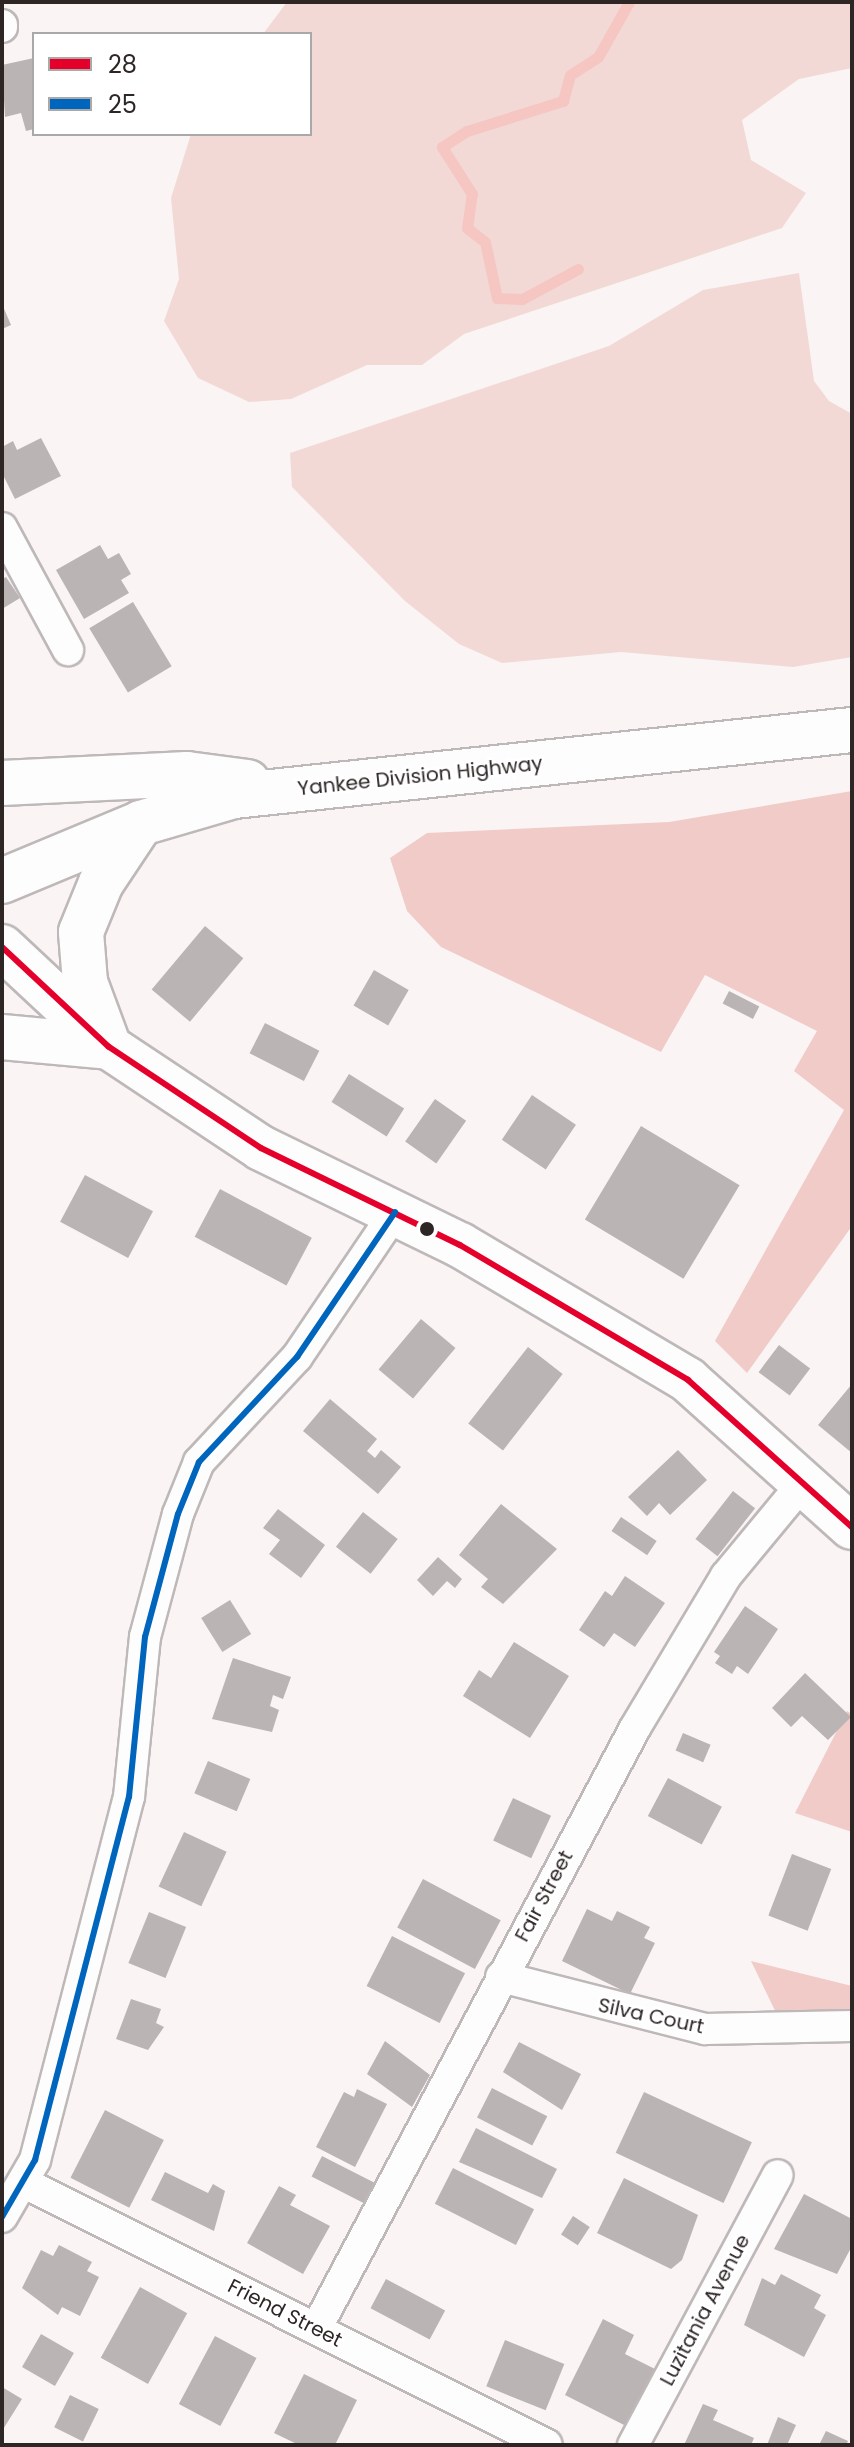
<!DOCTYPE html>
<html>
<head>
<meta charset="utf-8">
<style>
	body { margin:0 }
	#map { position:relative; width:854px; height:2447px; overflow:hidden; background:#faf4f4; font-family:Poppins,sans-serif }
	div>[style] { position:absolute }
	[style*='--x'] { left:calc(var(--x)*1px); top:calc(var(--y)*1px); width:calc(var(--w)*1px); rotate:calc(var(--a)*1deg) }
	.green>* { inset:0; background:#f2d9d6 }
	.forest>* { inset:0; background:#f1cbc7 }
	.stream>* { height:11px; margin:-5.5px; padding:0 5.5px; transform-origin:5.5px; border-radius:5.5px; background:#f6c6c2 }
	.building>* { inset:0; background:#bab4b4; transform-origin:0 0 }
	.roads { filter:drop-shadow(2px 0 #beb8b8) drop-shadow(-2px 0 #beb8b8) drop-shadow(0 2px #beb8b8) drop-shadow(0 -2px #beb8b8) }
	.minor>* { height:30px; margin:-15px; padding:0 15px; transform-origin:15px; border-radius:15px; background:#fefdfd }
	.primary>* { height:44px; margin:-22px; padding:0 22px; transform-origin:22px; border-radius:22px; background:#fefdfd }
	.trunk>* { height:44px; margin:-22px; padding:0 22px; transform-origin:22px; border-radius:22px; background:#fefdfd }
	.bus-1>* { height:6px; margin:-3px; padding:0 3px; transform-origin:3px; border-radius:3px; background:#e4002b }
	.bus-2>* { height:6px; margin:-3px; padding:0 3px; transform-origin:3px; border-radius:3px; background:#0065bd }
	.dots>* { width:22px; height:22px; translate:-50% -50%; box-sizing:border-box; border:4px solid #fff; border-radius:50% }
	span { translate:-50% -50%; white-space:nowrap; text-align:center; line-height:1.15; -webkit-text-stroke:6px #fff; paint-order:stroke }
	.street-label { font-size:20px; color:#2d2625 }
	.frame { position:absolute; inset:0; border:4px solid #2d2625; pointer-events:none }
	.legend { position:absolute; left:32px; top:32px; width:280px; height:104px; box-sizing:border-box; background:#fff; border:2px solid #aba8a8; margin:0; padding:10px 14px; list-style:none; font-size:24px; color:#2d2625 }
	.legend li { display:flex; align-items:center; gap:16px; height:40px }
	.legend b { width:40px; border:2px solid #aba8a8 }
</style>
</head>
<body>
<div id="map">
	<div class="green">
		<i style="clip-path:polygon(287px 2px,852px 2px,852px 68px,799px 79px,742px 120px,751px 160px,806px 193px,782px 228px,464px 334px,422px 365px,367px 365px,291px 399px,249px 402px,198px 378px,164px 321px,179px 279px,171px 198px,191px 134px,310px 134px,310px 34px,263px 34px)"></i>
		<i style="clip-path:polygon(799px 273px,814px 381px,829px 401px,852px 414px,852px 657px,793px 667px,621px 652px,502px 663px,459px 644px,405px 601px,292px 487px,290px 453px,609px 346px,703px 290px)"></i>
	</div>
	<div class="forest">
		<i style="clip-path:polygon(852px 791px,852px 1226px,747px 1373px,715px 1341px,844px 1110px,794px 1071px,817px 1031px,705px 975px,661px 1052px,441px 947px,407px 911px,390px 858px,427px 833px,669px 822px)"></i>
		<i style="clip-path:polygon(847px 1711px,852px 1714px,852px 1832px,795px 1813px)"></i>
		<i style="clip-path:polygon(751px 1961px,852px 1986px,852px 2038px,781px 2023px)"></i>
	</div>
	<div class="stream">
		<i style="--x:578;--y:269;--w:64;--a:151.8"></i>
		<i style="--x:522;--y:299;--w:25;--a:-178"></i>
		<i style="--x:497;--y:298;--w:57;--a:-102.1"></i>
		<i style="--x:485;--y:242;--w:23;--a:-142"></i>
		<i style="--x:467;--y:228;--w:34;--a:-82"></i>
		<i style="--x:472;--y:194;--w:56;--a:-122.6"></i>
		<i style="--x:442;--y:147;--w:30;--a:-33"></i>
		<i style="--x:467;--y:131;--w:101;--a:-17.4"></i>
		<i style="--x:563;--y:101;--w:27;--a:-75"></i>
		<i style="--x:570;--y:75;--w:33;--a:-33"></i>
		<i style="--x:598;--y:57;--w:63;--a:-60.6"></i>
	</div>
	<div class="building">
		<i style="clip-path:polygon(34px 58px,34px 129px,26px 131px,21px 113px,5px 117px,2px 65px)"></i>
		<i style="clip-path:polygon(2px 304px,11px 325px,2px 329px)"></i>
		<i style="clip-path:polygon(41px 438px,61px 476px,15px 499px,2px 473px,2px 447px,13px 441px,17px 450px)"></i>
		<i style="clip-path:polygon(100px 545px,108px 559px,119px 553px,131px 574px,121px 580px,129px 593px,84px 619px,56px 570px)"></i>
		<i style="clip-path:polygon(6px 577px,20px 598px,2px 609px,2px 579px)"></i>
		<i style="left:133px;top:602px;width:75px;height:51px;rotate:59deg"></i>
		<i style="left:205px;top:926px;width:50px;height:83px;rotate:40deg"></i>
		<i style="left:374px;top:970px;width:40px;height:41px;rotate:30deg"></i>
		<i style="left:729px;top:991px;width:34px;height:14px;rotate:27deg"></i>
		<i style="left:265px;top:1023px;width:61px;height:34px;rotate:27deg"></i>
		<i style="left:349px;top:1074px;width:65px;height:33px;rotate:32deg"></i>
		<i style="left:532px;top:1095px;width:53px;height:54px;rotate:34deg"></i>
		<i style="left:435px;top:1099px;width:38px;height:52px;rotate:35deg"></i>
		<i style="left:641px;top:1126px;width:115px;height:109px;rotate:31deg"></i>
		<i style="left:85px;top:1175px;width:77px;height:53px;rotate:28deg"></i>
		<i style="left:220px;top:1189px;width:104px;height:54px;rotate:28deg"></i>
		<i style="left:421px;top:1319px;width:45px;height:66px;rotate:40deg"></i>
		<i style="left:779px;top:1345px;width:39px;height:34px;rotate:37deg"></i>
		<i style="left:528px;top:1347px;width:44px;height:97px;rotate:38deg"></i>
		<i style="clip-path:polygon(852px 1384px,852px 1453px,818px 1425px)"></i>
		<i style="clip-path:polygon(330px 1399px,377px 1439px,367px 1451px,375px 1458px,381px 1450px,401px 1467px,378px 1494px,303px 1431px)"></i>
		<i style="clip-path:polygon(678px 1450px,707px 1480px,670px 1515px,659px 1503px,647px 1516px,628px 1497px)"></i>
		<i style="left:733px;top:1491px;width:28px;height:61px;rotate:38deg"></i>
		<i style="clip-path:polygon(501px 1504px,557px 1549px,503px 1604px,481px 1587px,488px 1579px,459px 1555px)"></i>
		<i style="clip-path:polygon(278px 1509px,325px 1545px,301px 1578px,269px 1554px,280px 1540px,263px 1528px)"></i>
		<i style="left:363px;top:1512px;width:44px;height:44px;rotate:38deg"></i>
		<i style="left:621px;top:1517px;width:43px;height:17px;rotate:34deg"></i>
		<i style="clip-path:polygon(438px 1557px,462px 1579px,455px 1588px,447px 1581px,433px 1596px,417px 1580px)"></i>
		<i style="clip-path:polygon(625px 1576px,665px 1603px,635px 1647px,614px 1633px,604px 1647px,579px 1630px,605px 1591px,612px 1596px)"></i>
		<i style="left:230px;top:1600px;width:40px;height:34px;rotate:58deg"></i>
		<i style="clip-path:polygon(745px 1606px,778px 1629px,748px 1674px,737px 1666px,732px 1674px,715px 1663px,720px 1656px,714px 1652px)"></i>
		<i style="clip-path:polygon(514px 1642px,569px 1676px,530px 1738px,463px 1696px,479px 1670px,491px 1678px)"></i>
		<i style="clip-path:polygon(233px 1658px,291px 1677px,283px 1699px,273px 1695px,270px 1706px,279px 1710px,272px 1732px,212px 1719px)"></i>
		<i style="clip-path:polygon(805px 1673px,851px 1717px,828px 1740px,802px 1716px,791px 1727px,772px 1708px)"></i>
		<i style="left:683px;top:1733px;width:30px;height:19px;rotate:23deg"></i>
		<i style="left:208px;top:1761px;width:46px;height:35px;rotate:23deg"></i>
		<i style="left:668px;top:1778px;width:61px;height:43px;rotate:28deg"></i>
		<i style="left:513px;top:1798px;width:42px;height:47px;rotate:25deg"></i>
		<i style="left:184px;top:1832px;width:47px;height:60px;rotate:25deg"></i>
		<i style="left:792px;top:1854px;width:42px;height:66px;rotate:21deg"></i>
		<i style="left:423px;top:1879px;width:88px;height:55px;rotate:28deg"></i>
		<i style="clip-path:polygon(587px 1909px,612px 1921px,617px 1911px,650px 1927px,644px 1938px,655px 1943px,630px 1994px,562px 1961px)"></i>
		<i style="left:149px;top:1912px;width:40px;height:55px;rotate:22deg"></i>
		<i style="left:392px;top:1936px;width:82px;height:56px;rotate:27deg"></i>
		<i style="clip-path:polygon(131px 1999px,161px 2009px,156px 2023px,164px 2027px,148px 2050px,116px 2039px)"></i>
		<i style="clip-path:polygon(385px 2041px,430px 2075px,412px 2107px,367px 2074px)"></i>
		<i style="clip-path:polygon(519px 2042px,581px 2074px,562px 2110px,503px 2072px)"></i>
		<i style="left:492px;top:2088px;width:62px;height:33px;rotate:27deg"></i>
		<i style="clip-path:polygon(357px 2089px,387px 2104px,355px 2167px,316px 2147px,344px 2092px,354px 2097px)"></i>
		<i style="left:644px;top:2092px;width:119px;height:67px;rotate:25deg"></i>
		<i style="left:105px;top:2110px;width:66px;height:76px;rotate:27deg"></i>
		<i style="clip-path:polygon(476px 2128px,557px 2169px,542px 2198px,459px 2162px)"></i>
		<i style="left:322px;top:2156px;width:60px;height:23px;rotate:27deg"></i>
		<i style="left:453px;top:2168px;width:91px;height:40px;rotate:27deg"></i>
		<i style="clip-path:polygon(165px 2172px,208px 2193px,213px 2184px,225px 2191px,214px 2231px,151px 2200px)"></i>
		<i style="clip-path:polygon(624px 2178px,698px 2215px,682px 2260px,671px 2269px,597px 2233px)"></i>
		<i style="clip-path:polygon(279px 2186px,296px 2195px,290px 2205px,330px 2226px,303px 2274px,247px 2243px)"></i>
		<i style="clip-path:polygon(804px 2194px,852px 2219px,852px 2246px,837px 2274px,774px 2249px)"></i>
		<i style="left:573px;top:2216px;width:20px;height:22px;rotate:33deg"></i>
		<i style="clip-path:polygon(59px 2245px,92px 2262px,87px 2271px,99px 2277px,80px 2316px,62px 2307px,58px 2315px,22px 2288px,41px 2250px,53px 2256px)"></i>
		<i style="clip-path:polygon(781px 2274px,821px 2295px,814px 2308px,826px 2315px,804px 2357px,744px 2325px,762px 2278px,775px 2285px)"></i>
		<i style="left:386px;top:2279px;width:67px;height:33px;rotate:28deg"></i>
		<i style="left:140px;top:2287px;width:54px;height:81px;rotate:29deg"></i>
		<i style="clip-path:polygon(603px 2319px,634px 2335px,625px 2354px,659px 2371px,630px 2428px,565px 2395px)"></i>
		<i style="left:41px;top:2334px;width:38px;height:38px;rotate:30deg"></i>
		<i style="left:215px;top:2336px;width:47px;height:77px;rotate:28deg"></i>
		<i style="left:505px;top:2340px;width:64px;height:50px;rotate:22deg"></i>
		<i style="clip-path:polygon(304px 2374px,357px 2400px,335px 2445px,299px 2445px,274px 2433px)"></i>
		<i style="clip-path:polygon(2px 2387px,22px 2399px,2px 2431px)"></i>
		<i style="left:70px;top:2395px;width:32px;height:36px;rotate:26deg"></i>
		<i style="clip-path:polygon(703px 2404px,718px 2410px,713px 2420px,754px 2438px,751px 2445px,684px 2445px)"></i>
		<i style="clip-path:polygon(778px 2417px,796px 2425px,787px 2445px,767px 2445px)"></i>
		<i style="clip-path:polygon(826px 2431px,848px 2441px,846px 2445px,819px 2445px)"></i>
	</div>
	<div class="roads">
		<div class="minor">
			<i style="--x:2;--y:25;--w:2;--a:90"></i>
			<i style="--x:2;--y:528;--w:139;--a:61.6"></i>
			<i style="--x:501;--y:1977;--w:211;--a:14.3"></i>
			<i style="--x:705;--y:2029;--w:147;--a:-1.2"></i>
			<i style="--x:23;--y:2182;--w:586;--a:26.65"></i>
			<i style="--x:2;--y:2217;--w:66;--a:-59.9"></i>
			<i style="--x:35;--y:2160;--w:375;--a:-75.5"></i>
			<i style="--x:129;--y:1797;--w:161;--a:-84.3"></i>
			<i style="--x:145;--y:1637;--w:127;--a:-75"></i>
			<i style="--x:178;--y:1514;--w:56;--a:-68"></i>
			<i style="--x:199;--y:1462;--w:144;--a:-47"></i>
			<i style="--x:297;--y:1357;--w:175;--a:-55.9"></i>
			<i style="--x:316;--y:2329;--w:680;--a:-62.04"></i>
			<i style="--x:635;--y:1728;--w:177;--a:-59.1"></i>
			<i style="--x:726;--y:1576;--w:121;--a:-50.4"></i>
			<i style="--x:633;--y:2445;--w:306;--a:-61.8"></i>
		</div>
		<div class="primary">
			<i style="--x:2;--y:947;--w:146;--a:43.1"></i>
			<i style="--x:109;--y:1047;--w:182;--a:33.6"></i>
			<i style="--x:261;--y:1148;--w:221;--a:26"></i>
			<i style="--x:460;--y:1245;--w:265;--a:30.6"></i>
			<i style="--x:688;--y:1380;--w:220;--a:41.9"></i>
		</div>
		<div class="trunk">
			<i style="--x:2;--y:783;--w:185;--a:-2.8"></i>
			<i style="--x:187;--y:774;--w:61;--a:7.6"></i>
			<i style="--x:2;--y:881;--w:151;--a:-22.6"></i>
			<i style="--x:141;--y:823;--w:97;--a:-16.2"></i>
			<i style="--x:234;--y:796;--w:622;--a:-6.1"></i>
			<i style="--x:2;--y:1037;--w:107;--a:5.3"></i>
			<i style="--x:109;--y:1047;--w:69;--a:-110.3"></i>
			<i style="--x:85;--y:982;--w:50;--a:-94.6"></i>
			<i style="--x:81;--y:932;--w:53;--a:-67.8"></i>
			<i style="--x:101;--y:883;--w:72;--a:-56.3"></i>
		</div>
	</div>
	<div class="bus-1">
		<i style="--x:2;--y:947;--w:146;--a:43.1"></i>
		<i style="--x:109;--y:1047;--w:182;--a:33.6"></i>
		<i style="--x:261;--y:1148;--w:221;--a:26"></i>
		<i style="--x:460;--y:1245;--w:265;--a:30.6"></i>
		<i style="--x:688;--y:1380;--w:220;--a:41.9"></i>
	</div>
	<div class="bus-2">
		<i style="--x:2;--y:2217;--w:66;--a:-59.9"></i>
		<i style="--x:35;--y:2160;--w:375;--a:-75.5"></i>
		<i style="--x:129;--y:1797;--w:161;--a:-84.3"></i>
		<i style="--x:145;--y:1637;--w:127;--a:-75"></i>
		<i style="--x:178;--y:1514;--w:56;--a:-68"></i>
		<i style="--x:199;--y:1462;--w:144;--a:-47"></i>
		<i style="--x:297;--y:1357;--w:175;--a:-55.9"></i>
	</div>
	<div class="dots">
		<i style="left:427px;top:1229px;background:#2d2625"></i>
	</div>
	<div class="street-label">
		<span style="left:420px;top:776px;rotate:-6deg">Yankee Division Highway</span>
		<span style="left:544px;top:1896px;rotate:-62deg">Fair Street</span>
		<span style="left:651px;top:2016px;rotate:12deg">Silva Court</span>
		<span style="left:705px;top:2310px;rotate:-62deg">Luzitania Avenue</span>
		<span style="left:285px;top:2313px;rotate:27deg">Friend Street</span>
	</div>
	<div class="frame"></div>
	<ul class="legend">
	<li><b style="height:10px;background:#e4002b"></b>28</li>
	<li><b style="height:10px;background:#0065bd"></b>25</li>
	</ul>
</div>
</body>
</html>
